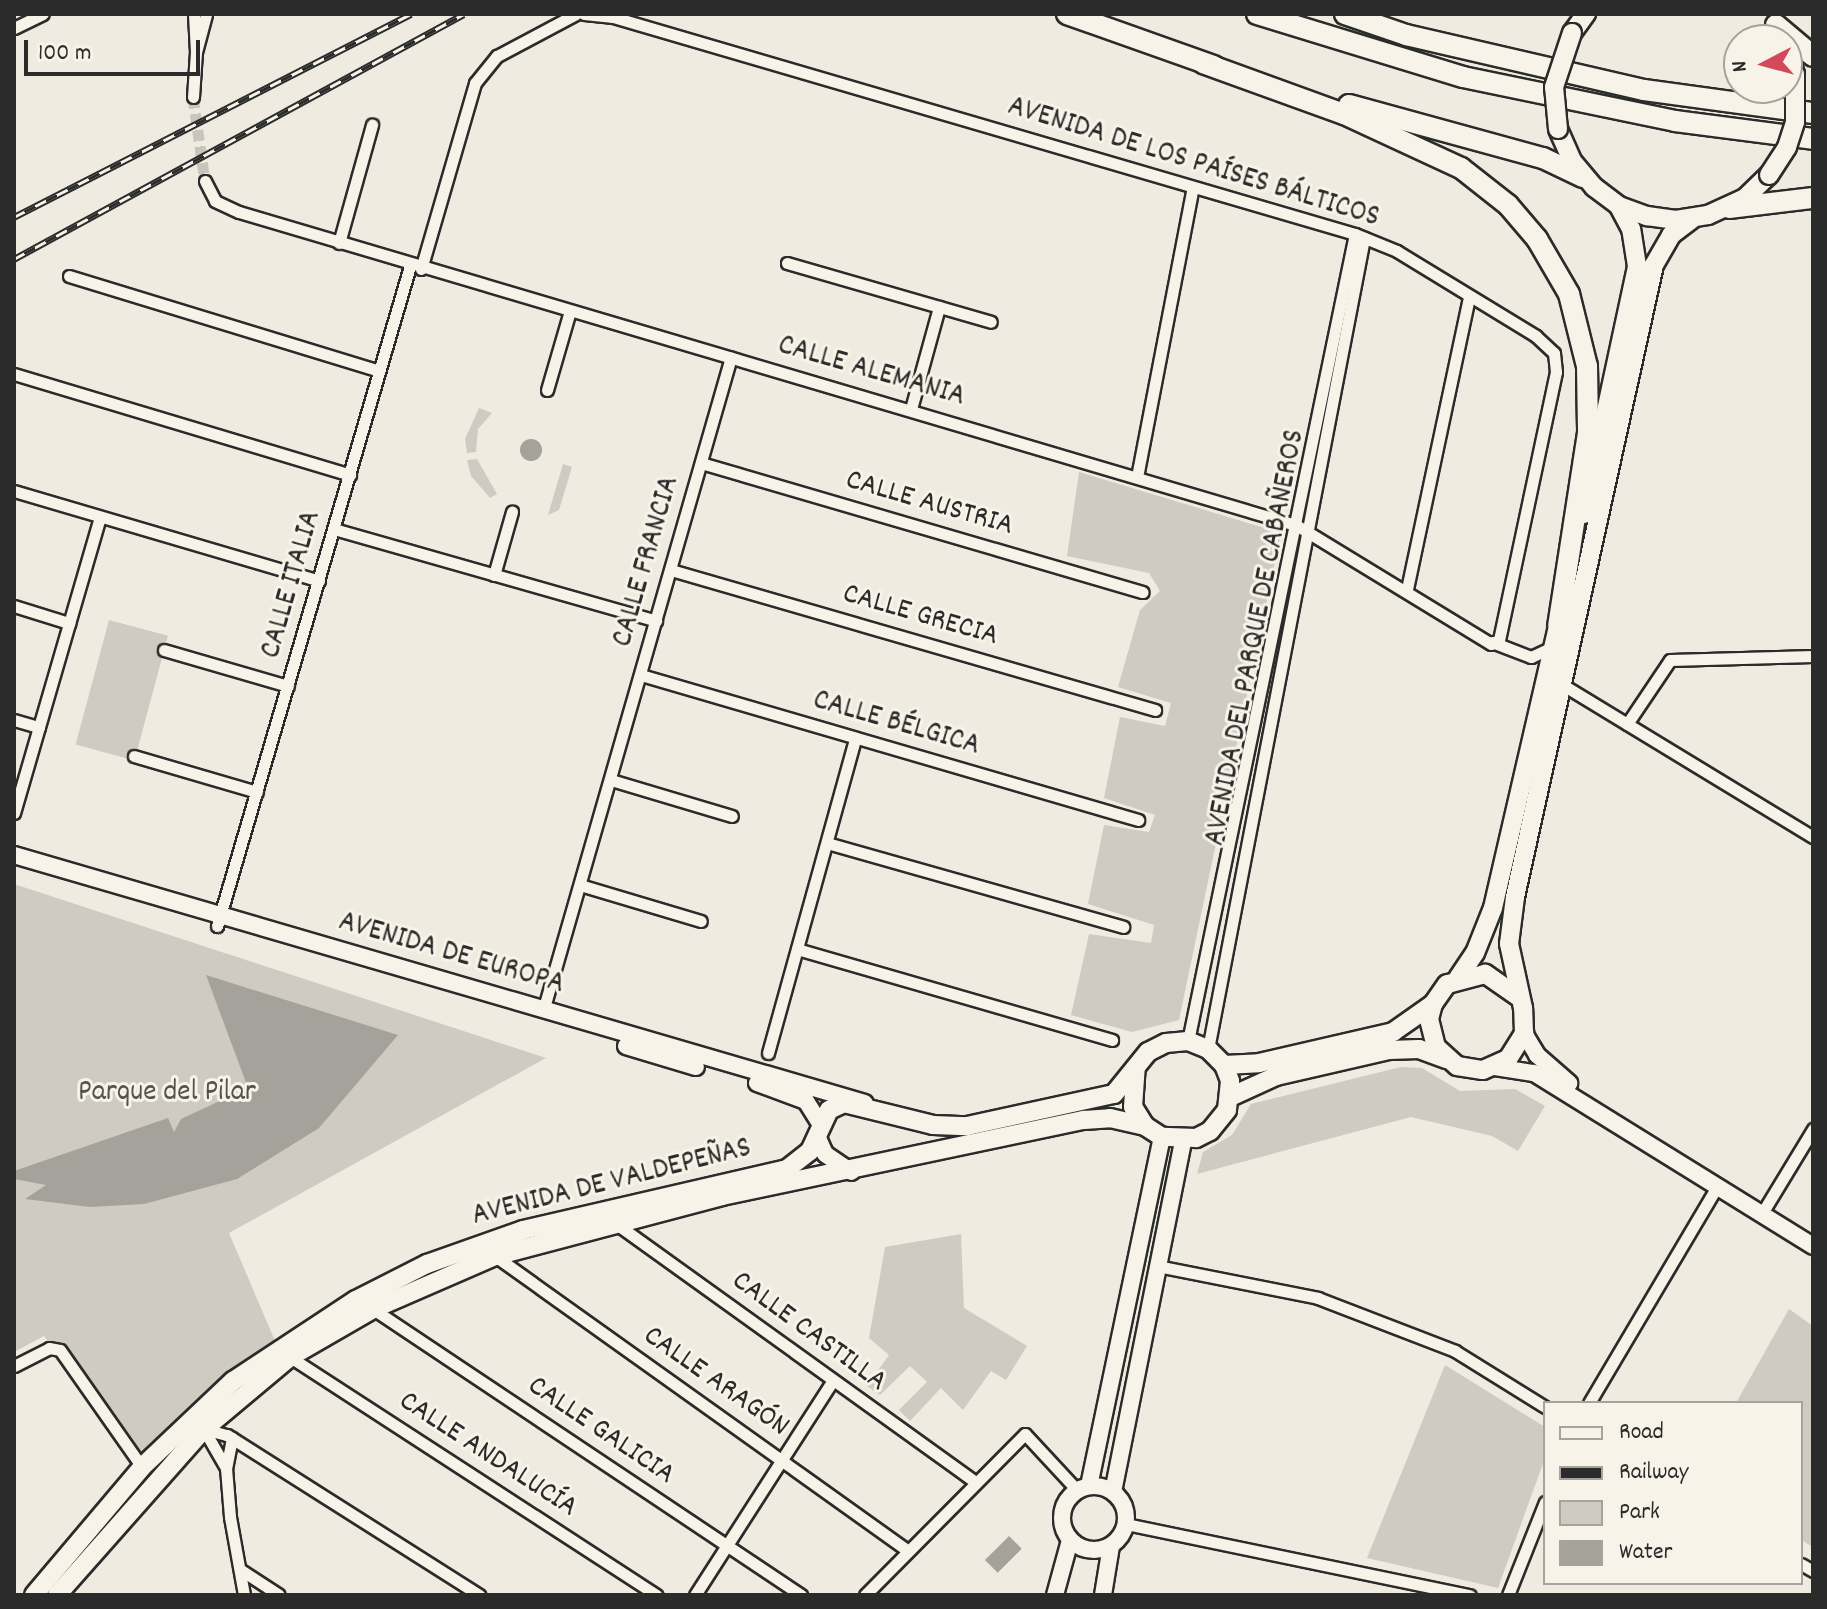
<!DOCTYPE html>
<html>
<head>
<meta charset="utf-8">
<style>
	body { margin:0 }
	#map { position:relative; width:1827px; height:1609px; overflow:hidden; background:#efebe0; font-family:Dekko,sans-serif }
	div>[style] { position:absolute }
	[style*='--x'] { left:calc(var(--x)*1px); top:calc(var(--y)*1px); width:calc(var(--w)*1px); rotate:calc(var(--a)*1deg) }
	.green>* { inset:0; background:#cfcbc2; transform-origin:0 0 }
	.water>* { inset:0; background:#a4a29a; transform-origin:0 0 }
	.round { border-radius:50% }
	.minor-tunnel>* { height:11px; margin-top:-5.5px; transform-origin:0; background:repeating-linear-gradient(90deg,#c8c5bc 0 11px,transparent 0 16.5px) }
	.roads { filter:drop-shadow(2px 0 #2b2b2b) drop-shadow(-2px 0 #2b2b2b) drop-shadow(0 2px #2b2b2b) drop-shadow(0 -2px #2b2b2b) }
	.minor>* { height:11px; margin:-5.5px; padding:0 5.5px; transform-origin:5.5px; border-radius:5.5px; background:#f7f3e8 }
	.secondary>* { height:16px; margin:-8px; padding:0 8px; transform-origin:8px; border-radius:8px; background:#f7f3e8 }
	.secondary>.ring { margin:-8px; padding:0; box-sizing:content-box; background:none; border:16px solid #f7f3e8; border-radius:50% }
	.primary>* { height:18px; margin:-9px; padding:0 9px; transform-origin:9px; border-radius:9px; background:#f7f3e8 }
	.motorway>* { height:20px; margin:-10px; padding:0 10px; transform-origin:10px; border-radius:10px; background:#f7f3e8 }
	.rail>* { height:7px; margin-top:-3.5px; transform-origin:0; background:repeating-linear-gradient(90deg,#f7f3e8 0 12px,#2b2b2b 0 24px); box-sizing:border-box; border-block:2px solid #2b2b2b }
	.bridges { filter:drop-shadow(2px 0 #2b2b2b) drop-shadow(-2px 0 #2b2b2b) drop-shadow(0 2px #2b2b2b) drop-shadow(0 -2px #2b2b2b) }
	.primary-bridge>* { height:18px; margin:-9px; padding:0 9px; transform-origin:9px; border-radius:9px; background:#f7f3e8 }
	span { translate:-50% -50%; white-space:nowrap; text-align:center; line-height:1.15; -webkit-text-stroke:6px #f7f3e8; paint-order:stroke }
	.street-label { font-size:30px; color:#2b2b2b }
	.park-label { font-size:30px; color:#545351 }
	.frame { position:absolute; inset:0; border:16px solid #2b2b2b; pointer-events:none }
	.legend { position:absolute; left:1543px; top:1401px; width:260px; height:184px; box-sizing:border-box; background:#f7f3e8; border:2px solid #a5a39c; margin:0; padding:10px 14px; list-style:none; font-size:24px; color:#2b2b2b }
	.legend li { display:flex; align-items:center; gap:16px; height:40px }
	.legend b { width:40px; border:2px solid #a5a39c }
	.north { position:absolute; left:1723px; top:24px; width:80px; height:80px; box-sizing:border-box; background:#f7f3e8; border:2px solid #a5a39c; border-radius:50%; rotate:264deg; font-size:22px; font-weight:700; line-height:32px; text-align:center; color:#2b2b2b }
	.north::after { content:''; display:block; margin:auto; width:28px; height:36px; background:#d1495b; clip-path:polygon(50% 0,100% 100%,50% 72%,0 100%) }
	.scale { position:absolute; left:24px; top:40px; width:176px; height:36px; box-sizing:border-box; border:4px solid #2b2b2b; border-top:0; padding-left:10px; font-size:24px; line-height:28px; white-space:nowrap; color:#2b2b2b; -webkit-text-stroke:6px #f7f3e8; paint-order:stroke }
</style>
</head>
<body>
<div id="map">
	<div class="green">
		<i style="clip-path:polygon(479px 408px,492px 413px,478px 429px,476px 452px,467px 453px,465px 439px)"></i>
		<i style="clip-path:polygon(477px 459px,497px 494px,490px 498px,471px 476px,467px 460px)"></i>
		<i style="clip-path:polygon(563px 464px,572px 467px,559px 510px,548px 515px)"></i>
		<i style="clip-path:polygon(1079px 472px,1281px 533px,1179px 1020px,1132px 1032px,1071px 1015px,1089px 934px,1151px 943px,1154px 925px,1088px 904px,1104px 825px,1149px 832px,1155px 815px,1104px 798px,1120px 717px,1165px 726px,1171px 703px,1118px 687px,1140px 610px,1160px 591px,1149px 573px,1067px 556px)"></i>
		<i style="left:109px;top:620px;width:61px;height:129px;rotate:15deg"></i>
		<i style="clip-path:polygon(14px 884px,546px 1058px,229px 1233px,278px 1348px,142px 1467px,44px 1336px,14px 1352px)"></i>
		<i style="clip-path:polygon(1401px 1067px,1422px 1068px,1460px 1091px,1515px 1089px,1545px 1106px,1518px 1151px,1492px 1136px,1411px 1117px,1197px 1174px,1203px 1152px,1232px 1135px,1251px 1104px)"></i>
		<i style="clip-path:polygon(961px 1234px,964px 1308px,1027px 1346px,1006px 1380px,991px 1371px,963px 1410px,941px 1388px,910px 1421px,899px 1410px,927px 1382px,910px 1366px,880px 1395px,867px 1386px,889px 1355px,869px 1338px,885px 1247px)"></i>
		<i style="clip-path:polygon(1789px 1309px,1813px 1326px,1813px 1547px,1801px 1540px,1801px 1403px,1736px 1403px)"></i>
		<i style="clip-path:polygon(1445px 1365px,1545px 1427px,1545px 1458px,1498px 1588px,1367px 1558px)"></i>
	</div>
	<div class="water">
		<i class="round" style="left:520px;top:439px;width:22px;height:22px"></i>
		<i style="clip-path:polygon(206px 975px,398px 1035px,319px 1128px,237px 1179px,144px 1204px,90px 1207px,25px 1199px,46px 1185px,14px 1179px,14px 1171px,168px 1118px,174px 1132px,181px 1119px,248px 1088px)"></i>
		<i style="left:1009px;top:1536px;width:18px;height:34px;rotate:45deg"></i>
	</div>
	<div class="minor-tunnel">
		<i style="--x:193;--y:97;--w:85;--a:81.9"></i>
	</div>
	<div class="roads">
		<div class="minor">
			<i style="--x:194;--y:14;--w:38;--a:87"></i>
			<i style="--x:196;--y:52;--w:39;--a:-75"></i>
			<i style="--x:14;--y:28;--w:32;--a:-26"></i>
			<i style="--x:193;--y:97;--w:45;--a:-86.2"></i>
			<i style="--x:205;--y:181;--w:22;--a:63"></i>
			<i style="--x:215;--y:201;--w:26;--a:25"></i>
			<i style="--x:239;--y:212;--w:1102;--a:16.5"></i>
			<i style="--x:1296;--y:525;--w:228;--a:31.4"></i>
			<i style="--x:1491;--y:644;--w:9;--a:-27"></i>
			<i style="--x:1499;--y:640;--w:274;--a:-78"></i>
			<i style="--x:1556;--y:372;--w:19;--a:-96"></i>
			<i style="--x:1554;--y:353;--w:25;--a:-137"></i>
			<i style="--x:1536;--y:336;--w:163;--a:-148.6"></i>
			<i style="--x:1397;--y:251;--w:45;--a:-158"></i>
			<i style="--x:1355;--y:234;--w:773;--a:-163.7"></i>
			<i style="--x:613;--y:17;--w:29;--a:-174"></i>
			<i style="--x:339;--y:243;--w:123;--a:-74.4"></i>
			<i style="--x:787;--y:263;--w:212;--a:16.1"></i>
			<i style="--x:421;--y:269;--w:194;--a:-73.8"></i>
			<i style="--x:475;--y:83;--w:35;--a:-51"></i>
			<i style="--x:497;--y:56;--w:89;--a:-28"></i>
			<i style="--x:69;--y:276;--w:324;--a:17"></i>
			<i style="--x:14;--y:374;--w:351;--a:16.7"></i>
			<i style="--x:547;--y:390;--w:82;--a:-73.8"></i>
			<i style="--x:911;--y:409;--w:106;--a:-74.6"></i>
			<i style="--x:701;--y:463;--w:460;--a:16.3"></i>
			<i style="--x:1137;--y:477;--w:295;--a:-79.1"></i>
			<i style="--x:14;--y:491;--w:318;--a:16.4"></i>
			<i style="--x:334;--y:529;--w:335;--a:15.9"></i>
			<i style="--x:671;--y:570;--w:504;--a:16.13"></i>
			<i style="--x:494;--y:575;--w:66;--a:-74.1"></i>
			<i style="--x:1407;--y:589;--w:299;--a:-78"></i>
			<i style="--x:14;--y:606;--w:58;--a:17.2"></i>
			<i style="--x:1492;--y:642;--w:42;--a:21"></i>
			<i style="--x:1531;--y:657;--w:23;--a:-25"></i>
			<i style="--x:164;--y:650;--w:129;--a:16.2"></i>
			<i style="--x:641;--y:675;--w:518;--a:16.26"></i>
			<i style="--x:1563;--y:685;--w:293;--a:31.3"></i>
			<i style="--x:14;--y:720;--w:26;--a:16"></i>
			<i style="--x:1627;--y:724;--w:77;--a:-56.1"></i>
			<i style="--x:1670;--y:660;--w:143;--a:-1.6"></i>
			<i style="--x:134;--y:756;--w:128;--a:16.3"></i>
			<i style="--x:611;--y:780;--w:126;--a:16.6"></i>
			<i style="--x:14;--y:813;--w:308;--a:-73.8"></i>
			<i style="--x:827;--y:843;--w:308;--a:15.8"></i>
			<i style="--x:580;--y:885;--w:126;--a:16.6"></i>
			<i style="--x:217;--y:926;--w:688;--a:-73.7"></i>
			<i style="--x:797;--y:949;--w:328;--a:16.1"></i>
			<i style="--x:543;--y:1011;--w:680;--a:-73.96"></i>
			<i style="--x:1188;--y:1041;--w:824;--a:-78.31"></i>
			<i style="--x:1208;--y:1049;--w:826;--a:-79.11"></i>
			<i style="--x:768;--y:1053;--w:326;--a:-74.5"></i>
			<i style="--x:1764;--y:1210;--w:95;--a:-58.8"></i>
			<i style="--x:615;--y:1223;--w:442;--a:35.7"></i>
			<i style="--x:495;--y:1256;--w:506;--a:35.51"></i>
			<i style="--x:1157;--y:1266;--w:164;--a:11.2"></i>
			<i style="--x:1318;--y:1298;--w:147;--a:21.1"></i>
			<i style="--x:1455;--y:1351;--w:106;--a:31.9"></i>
			<i style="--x:373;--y:1309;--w:515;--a:33.75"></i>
			<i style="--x:290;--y:1357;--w:437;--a:33"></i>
			<i style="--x:14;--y:1366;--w:39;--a:-27"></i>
			<i style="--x:49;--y:1348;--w:11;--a:10"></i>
			<i style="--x:60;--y:1350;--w:143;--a:55"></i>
			<i style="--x:1589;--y:1403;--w:250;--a:-59.4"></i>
			<i style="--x:203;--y:1428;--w:46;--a:60.1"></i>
			<i style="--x:204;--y:1429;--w:24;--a:15"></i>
			<i style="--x:227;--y:1435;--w:299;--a:32.4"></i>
			<i style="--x:232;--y:1438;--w:31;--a:101"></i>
			<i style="--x:226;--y:1468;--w:49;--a:85.3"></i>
			<i style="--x:230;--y:1517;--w:79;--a:79.8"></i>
			<i style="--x:1126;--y:1524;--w:351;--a:11.7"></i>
			<i style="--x:1801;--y:1564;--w:14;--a:30"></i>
			<i style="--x:241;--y:1570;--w:45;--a:33.3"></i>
			<i style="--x:695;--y:1595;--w:255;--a:-57.3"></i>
			<i style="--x:865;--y:1595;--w:227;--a:-45.2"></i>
			<i style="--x:1025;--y:1434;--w:76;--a:47.1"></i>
			<i style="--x:1508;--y:1595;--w:100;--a:-68.3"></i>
		</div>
		<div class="secondary">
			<i style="--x:14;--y:855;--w:886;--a:16.25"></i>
			<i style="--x:1524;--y:1033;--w:26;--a:59"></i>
			<i style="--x:1537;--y:1055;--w:43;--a:41.2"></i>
			<i style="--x:626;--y:1046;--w:73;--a:16.7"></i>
			<i style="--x:1495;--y:1067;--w:39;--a:9"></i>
			<i style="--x:1534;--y:1073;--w:328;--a:31.8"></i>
			<i style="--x:757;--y:1083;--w:52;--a:20.2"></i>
			<i style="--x:806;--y:1101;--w:28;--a:58"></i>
			<i style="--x:818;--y:1138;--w:17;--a:66"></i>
			<i style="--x:825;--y:1154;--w:32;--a:34"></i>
			<i class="ring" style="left:1062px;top:1486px;width:48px;height:48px"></i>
			<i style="--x:1089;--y:1486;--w:357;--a:-78.2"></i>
			<i style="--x:1113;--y:1492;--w:358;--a:-78.7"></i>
			<i style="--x:1055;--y:1595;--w:57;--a:-74.7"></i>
			<i style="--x:1103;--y:1595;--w:50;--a:-80.7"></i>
		</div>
		<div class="primary">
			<i style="--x:1572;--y:33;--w:24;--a:-54"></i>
			<i style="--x:1787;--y:48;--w:27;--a:73"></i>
			<i style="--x:1558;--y:129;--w:36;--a:66"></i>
			<i style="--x:1573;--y:162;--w:33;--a:50"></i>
			<i style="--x:1594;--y:187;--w:31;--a:37"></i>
			<i style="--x:1619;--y:206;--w:30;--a:20"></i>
			<i style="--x:1647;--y:216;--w:29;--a:8"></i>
			<i style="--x:1676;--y:220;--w:32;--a:-9"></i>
			<i style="--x:1708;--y:215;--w:41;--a:-24.7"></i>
			<i style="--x:1745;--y:198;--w:33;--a:-44"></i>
			<i style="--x:1584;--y:514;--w:254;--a:-77.9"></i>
			<i style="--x:1637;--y:266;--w:37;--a:-99"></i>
			<i style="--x:1631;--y:229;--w:26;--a:-118"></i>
			<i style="--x:1458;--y:978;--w:30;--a:-56"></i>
			<i style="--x:1475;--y:953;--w:48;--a:-68.2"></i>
			<i style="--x:1493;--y:908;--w:303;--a:-77"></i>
			<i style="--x:1517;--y:996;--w:39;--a:-145"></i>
			<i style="--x:1485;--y:974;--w:39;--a:165"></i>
			<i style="--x:1447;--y:984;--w:24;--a:125"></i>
			<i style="--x:1433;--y:1004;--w:16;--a:105"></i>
			<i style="--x:1429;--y:1019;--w:29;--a:76"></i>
			<i style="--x:1436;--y:1047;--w:28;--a:42"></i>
			<i style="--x:1457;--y:1066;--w:26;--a:9"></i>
			<i style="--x:1483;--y:1070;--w:27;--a:-24"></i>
			<i style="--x:1508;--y:1059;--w:31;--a:-58"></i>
			<i style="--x:1524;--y:1033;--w:25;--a:-92"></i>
			<i style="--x:1523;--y:1008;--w:66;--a:-102.3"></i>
			<i style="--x:1509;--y:944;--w:47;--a:-82.7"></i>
			<i style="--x:1515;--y:897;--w:647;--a:-77.6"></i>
			<i style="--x:1654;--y:265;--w:34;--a:-60"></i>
			<i style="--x:1671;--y:235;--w:26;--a:-37"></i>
			<i style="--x:1224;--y:1065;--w:35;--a:-3"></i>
			<i style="--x:1259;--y:1063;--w:138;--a:-13"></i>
			<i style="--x:1393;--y:1032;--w:49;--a:-35"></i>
			<i style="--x:1230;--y:1097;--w:51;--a:-24.5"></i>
			<i style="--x:1276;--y:1076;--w:116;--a:-13"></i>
			<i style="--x:1389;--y:1050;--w:30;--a:-2"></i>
			<i style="--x:1419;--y:1049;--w:29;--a:20"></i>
			<i style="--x:34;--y:1595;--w:167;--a:-49.8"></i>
			<i style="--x:142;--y:1467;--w:125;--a:-43.4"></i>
			<i style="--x:233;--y:1381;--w:147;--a:-33.4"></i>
			<i style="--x:356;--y:1300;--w:80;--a:-26.9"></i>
			<i style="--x:427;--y:1264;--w:102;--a:-19.5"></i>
			<i style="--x:523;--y:1230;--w:271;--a:-13"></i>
			<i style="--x:787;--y:1169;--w:29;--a:-38"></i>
			<i style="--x:810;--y:1151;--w:45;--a:-65.1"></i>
			<i style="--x:829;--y:1110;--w:17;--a:-25"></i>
			<i style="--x:844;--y:1103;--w:92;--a:13.9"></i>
			<i style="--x:933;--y:1125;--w:34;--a:2"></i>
			<i style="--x:967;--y:1126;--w:150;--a:-12.3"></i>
			<i style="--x:1114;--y:1094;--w:54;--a:-51"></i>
			<i style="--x:1148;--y:1052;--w:20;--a:-27"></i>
			<i style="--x:1166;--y:1043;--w:22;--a:-5"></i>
			<i style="--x:1188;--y:1041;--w:22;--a:22"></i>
			<i style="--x:1208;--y:1049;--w:23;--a:45"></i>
			<i style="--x:1224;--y:1065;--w:17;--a:69"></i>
			<i style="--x:1230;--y:1081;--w:29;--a:96"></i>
			<i style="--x:1227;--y:1110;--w:27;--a:129"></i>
			<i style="--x:1210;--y:1131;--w:16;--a:153"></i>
			<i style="--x:1196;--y:1138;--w:34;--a:-178"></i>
			<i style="--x:1162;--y:1137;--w:20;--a:-147"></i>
			<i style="--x:1145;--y:1126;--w:22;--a:-122"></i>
			<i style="--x:1133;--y:1107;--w:39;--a:-86"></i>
			<i style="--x:57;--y:1595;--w:222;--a:-48.5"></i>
			<i style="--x:204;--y:1429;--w:112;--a:-39.9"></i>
			<i style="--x:290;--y:1357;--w:96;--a:-30"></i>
			<i style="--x:373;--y:1309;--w:133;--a:-23.5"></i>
			<i style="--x:495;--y:1256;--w:235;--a:-14.8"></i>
			<i style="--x:722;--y:1196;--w:370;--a:-11.9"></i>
			<i style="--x:1084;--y:1120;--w:26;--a:-4"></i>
			<i style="--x:1110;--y:1118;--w:36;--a:13"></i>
		</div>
		<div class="motorway">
			<i style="--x:1067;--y:14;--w:156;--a:19.5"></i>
			<i style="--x:1257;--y:14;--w:215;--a:17"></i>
			<i style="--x:1463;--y:77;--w:217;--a:11.7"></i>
			<i style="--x:1675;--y:121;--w:139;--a:7.4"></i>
			<i style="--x:1345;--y:14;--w:65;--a:19"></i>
			<i style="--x:1406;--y:35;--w:244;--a:13"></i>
			<i style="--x:1644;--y:90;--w:171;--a:7.8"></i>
			<i style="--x:1776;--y:25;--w:48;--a:40"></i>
			<i style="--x:1203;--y:63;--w:150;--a:19.9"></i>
			<i style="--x:1344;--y:114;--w:129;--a:24.8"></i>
			<i style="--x:1461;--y:168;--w:60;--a:38.2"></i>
			<i style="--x:1508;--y:205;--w:45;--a:49.5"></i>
			<i style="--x:1537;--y:239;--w:64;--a:59.8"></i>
			<i style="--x:1569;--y:294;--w:74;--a:76"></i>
			<i style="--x:1587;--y:366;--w:67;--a:89.1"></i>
			<i style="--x:1588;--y:433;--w:195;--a:98.8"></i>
			<i style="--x:1349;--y:105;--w:201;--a:15.3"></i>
			<i style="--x:1543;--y:158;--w:44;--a:25.4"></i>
			<i style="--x:1729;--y:208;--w:85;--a:-6.8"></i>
		</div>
	</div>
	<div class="rail">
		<i style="--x:14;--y:217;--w:446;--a:-27.1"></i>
		<i style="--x:14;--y:259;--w:512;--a:-28.57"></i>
	</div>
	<div class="bridges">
		<div class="primary-bridge">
			<i style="--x:1558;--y:129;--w:42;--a:-95.4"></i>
			<i style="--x:1554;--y:87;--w:57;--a:-71.6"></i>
			<i style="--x:1769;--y:175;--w:33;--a:-57"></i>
			<i style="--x:1787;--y:147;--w:26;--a:-72"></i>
			<i style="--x:1795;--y:122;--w:48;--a:-90"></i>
		</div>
	</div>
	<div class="street-label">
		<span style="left:1193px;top:164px;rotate:17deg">AVENIDA DE LOS PAÍSES BÁLTICOS</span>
		<span style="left:871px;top:373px;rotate:16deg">CALLE ALEMANIA</span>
		<span style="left:929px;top:505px;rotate:16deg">CALLE AUSTRIA</span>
		<span style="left:648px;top:562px;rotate:-74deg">CALLE FRANCIA</span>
		<span style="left:293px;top:585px;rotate:-74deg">CALLE ITALIA</span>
		<span style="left:920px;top:617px;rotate:16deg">CALLE GRECIA</span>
		<span style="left:1257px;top:638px;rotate:-79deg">AVENIDA DEL PARQUE DE CABAÑEROS</span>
		<span style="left:896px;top:725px;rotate:16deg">CALLE BÉLGICA</span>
		<span style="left:451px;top:955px;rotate:16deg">AVENIDA DE EUROPA</span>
		<span style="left:612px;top:1184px;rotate:-14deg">AVENIDA DE VALDEPEÑAS</span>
		<span style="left:808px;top:1333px;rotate:36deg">CALLE CASTILLA</span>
		<span style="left:715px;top:1383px;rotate:35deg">CALLE ARAGÓN</span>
		<span style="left:600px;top:1432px;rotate:34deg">CALLE GALICIA</span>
		<span style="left:487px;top:1456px;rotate:33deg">CALLE ANDALUCÍA</span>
	</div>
	<div class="park-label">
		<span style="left:167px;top:1094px">Parque del Pilar</span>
	</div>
	<div class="frame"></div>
	<ul class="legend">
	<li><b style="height:10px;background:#f7f3e8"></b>Road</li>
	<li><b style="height:10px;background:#2b2b2b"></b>Railway</li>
	<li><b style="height:22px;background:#cfcbc2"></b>Park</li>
	<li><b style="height:22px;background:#a4a29a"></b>Water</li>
	</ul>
	<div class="north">N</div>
	<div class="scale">100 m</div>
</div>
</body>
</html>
